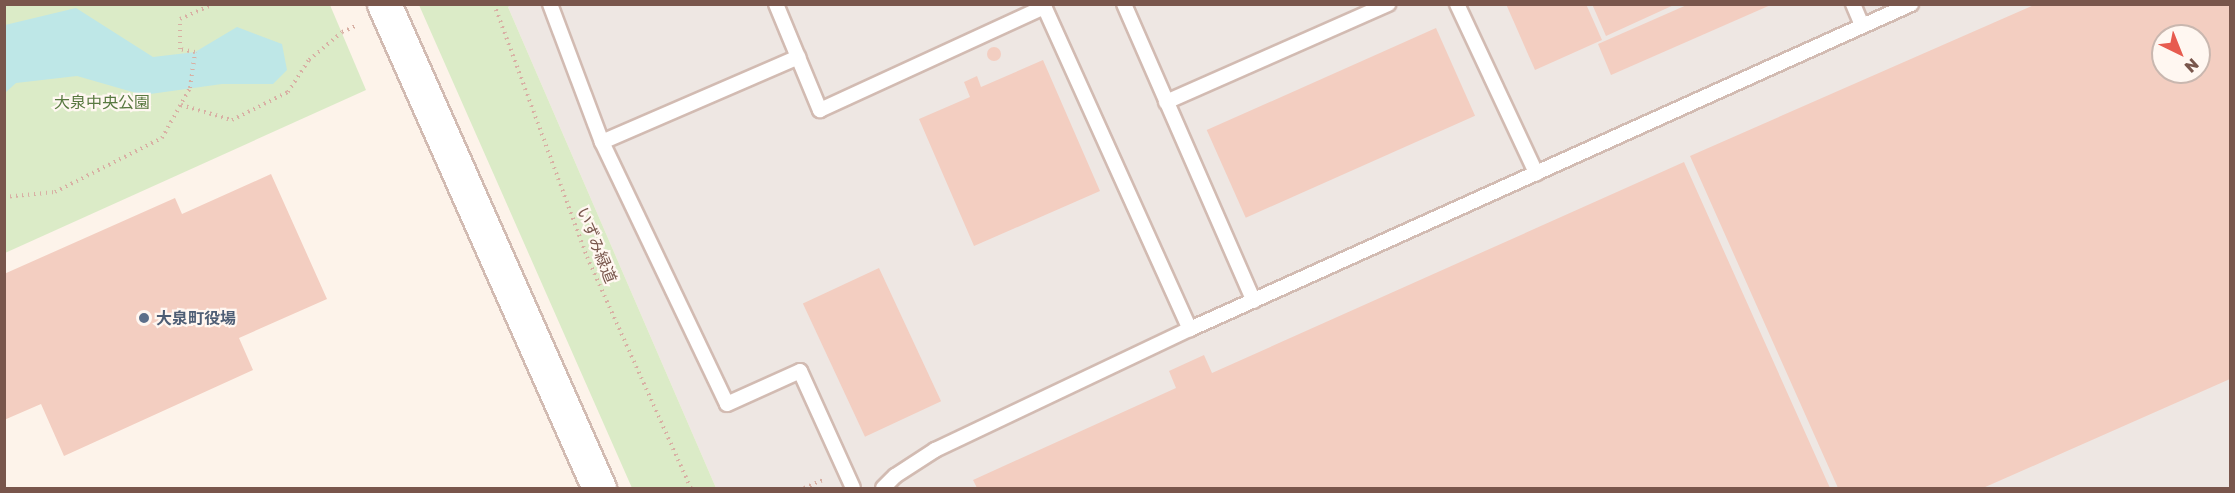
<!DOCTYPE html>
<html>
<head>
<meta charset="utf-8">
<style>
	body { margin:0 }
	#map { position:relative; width:2235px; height:493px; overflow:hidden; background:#fdf3ea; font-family:"Golos Text","Noto Sans JP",sans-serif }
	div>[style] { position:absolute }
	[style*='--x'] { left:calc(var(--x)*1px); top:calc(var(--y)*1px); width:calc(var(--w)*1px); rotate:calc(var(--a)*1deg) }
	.industrial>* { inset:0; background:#eee7e3 }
	.green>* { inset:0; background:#dbebc7 }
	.water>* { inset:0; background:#bee7e7 }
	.building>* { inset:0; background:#f3cec1; transform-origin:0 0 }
	.round { border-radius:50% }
	.path>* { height:4px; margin-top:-2px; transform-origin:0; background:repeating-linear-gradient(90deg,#d8b0a4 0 1.5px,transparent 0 6px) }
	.roads { filter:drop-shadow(2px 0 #d2bbb2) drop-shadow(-2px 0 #d2bbb2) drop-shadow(0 2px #d2bbb2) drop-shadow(0 -2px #d2bbb2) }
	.service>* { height:14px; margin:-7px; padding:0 7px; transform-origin:7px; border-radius:7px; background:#fff }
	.tertiary>* { height:33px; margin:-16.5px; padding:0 16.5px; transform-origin:16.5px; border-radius:16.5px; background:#fff }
	.dots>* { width:16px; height:16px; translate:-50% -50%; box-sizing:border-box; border:3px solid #fff7f1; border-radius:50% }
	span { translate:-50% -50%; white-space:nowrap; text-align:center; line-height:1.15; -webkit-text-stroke:4.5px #fff7f1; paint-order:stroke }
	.park-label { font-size:16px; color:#597941 }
	.street-label { font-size:16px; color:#79564c }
	.service-label { font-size:16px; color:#4e5e75; font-weight:700 }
	.left { translate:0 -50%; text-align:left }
	.frame { position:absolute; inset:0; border:6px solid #79564c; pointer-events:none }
	.north { position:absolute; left:2151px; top:24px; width:60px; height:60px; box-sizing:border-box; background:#fff7f1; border:2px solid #c9b7af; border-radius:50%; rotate:137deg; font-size:16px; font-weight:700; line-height:24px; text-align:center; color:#79564c }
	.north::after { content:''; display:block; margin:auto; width:21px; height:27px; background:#e75b4f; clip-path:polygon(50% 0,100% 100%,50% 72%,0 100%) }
</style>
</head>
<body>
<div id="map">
	<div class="industrial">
		<i style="clip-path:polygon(evenodd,511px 4px,2230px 5px,2230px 488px,716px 488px,508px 7px,511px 4px,2163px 36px,2199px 36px,2199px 72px,2163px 72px,2163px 36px)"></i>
	</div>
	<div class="green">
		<i style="clip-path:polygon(4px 5px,330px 5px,366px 90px,5px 253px)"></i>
		<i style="clip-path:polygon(419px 5px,511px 5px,508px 7px,716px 488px,632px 488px)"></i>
	</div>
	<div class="water">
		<i style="clip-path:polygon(76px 8px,153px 57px,195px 52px,237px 27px,282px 44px,287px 70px,273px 84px,222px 84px,143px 95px,77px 76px,16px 83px,5px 93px,5px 25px)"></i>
	</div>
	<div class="building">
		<i style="clip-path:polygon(1506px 4px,1586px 4px,1602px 40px,1535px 70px)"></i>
		<i style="clip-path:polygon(1592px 4px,1676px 4px,1606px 36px)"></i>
		<i style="clip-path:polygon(1689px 4px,1773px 4px,1611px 75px,1598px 44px)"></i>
		<i style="clip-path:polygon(evenodd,2036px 4px,2230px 4px,2230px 379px,1983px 488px,1838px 488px,1690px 156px,2036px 4px,2163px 36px,2199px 36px,2199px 72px,2163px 72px,2163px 36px)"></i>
		<i style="left:1436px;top:28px;width:96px;height:251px;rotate:66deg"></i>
		<i class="round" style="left:987px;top:47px;width:14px;height:14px"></i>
		<i style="clip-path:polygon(1043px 60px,1100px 191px,974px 246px,919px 119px,970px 97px,964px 82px,977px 76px,981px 87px)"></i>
		<i style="clip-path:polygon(1684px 162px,1830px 488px,977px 488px,973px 480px,1176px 388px,1169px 371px,1204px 355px,1212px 373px)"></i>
		<i style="clip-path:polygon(271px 174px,327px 299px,239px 338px,253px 370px,64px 456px,41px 404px,4px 420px,4px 274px,175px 198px,182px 214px)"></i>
		<i style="left:879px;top:268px;width:147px;height:84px;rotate:65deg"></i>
	</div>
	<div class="path">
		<i style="--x:494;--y:4;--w:270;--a:69.8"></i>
		<i style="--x:587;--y:257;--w:253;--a:65.8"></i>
		<i style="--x:181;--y:105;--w:53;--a:16.4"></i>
		<i style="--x:232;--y:120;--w:63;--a:-26.6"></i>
		<i style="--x:288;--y:92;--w:38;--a:-57"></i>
		<i style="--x:309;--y:60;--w:43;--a:-40.3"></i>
		<i style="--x:342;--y:32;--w:17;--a:-24"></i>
		<i style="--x:4;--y:197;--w:51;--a:-5.6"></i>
		<i style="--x:55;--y:192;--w:120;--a:-26.8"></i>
		<i style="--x:162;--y:138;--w:57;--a:-60.8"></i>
		<i style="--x:190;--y:88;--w:36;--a:-82"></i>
		<i style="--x:195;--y:52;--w:15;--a:-169"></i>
		<i style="--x:180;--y:49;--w:30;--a:-90"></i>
		<i style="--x:180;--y:19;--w:37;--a:-24"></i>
		<i style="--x:804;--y:488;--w:23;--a:-23"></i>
	</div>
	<div class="roads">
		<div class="service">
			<i style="--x:550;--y:4;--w:147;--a:69.4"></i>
			<i style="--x:602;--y:142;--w:290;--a:64.5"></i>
			<i style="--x:727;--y:404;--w:80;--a:-24.3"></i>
			<i style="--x:800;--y:371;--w:128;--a:65.6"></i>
			<i style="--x:776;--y:4;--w:115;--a:67.5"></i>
			<i style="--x:820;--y:110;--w:247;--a:-24.7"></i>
			<i style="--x:1043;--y:4;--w:357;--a:65.7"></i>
			<i style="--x:1124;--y:4;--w:324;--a:66.4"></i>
			<i style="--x:1457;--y:4;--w:187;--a:64.9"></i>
			<i style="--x:1853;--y:4;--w:23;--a:67"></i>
			<i style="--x:1166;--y:102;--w:243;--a:-23.8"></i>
			<i style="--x:602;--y:142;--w:214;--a:-23.4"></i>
			<i style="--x:883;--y:488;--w:17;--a:-45"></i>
			<i style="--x:895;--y:476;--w:48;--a:-33"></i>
			<i style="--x:935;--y:450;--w:282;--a:-25.4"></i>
			<i style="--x:1190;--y:329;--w:791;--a:-24.26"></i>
		</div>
		<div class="tertiary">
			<i style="--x:384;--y:4;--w:530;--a:66.05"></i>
		</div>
	</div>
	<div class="dots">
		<i style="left:144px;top:318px;background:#5c6f8a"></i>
	</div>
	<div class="park-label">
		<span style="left:102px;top:102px">大泉中央公園</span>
	</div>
	<div class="street-label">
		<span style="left:597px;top:245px;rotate:68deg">いずみ緑道</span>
	</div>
	<div class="service-label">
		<span class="left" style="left:156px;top:318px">大泉町役場</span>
	</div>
	<div class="frame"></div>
	<div class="north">N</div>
</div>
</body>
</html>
